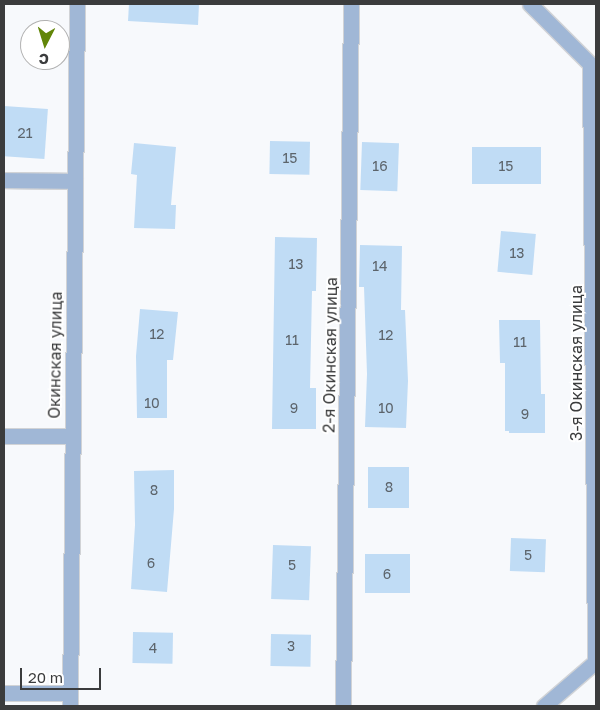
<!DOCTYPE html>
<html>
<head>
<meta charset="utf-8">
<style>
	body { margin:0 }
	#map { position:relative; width:600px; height:710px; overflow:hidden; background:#f7f9fc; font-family:"Golos Text",sans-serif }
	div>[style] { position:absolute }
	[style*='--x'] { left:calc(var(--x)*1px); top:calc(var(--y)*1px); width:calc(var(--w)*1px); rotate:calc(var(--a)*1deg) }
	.building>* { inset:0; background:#c0dcf5; transform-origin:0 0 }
	.roads { filter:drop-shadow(1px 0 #d1d3d6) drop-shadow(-1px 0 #d1d3d6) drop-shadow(0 1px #d1d3d6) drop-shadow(0 -1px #d1d3d6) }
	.minor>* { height:15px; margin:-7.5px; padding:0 7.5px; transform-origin:7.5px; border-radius:7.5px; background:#a0b7d6 }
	span { translate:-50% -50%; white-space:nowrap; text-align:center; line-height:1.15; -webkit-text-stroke:4px #fff; paint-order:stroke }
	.number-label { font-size:14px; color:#5c646b }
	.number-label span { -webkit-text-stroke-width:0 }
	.street-label { font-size:16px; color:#3b3c3d }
	.frame { position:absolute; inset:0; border:5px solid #3b3c3d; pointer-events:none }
	.north { position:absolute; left:20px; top:20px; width:50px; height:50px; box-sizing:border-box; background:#fff; border:1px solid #b1b1b1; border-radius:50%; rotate:185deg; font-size:14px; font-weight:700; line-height:20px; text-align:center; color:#3b3c3d }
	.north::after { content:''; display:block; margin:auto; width:18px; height:22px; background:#628608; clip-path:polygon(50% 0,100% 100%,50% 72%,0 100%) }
	.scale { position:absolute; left:20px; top:668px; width:81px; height:22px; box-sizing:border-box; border:2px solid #3b3c3d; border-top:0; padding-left:6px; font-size:15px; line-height:18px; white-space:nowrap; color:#3b3c3d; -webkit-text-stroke:4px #fff; paint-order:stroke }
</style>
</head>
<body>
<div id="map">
	<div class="building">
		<i style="clip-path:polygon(129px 4px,199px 4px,198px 25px,128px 21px)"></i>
		<i style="left:4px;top:106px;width:44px;height:50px;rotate:4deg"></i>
		<i style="left:270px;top:141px;width:40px;height:33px;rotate:1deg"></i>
		<i style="left:362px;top:142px;width:37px;height:48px;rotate:2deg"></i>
		<i style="clip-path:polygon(134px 143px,176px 147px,171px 205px,176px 205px,175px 229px,134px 228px,137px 175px,131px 174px)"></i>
		<i style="left:472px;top:147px;width:69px;height:37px"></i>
		<i style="left:501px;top:231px;width:35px;height:41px;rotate:5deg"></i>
		<i style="clip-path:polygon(275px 237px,317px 238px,316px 291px,312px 291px,310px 388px,316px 388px,316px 429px,272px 429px)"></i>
		<i style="clip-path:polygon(360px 245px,402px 246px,401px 310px,405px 310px,408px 381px,406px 428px,365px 427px,367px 374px,364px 287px,359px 287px)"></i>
		<i style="clip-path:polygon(140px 309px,178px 312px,173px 360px,167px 360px,167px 418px,137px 418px,136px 356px)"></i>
		<i style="clip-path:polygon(499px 320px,540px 320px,541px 394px,545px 394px,545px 433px,509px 433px,509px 431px,505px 431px,505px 363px,500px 363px)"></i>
		<i style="left:368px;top:467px;width:41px;height:41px"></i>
		<i style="clip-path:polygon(174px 470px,174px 509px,167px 592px,131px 589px,135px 525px,134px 471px)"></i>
		<i style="left:511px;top:538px;width:35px;height:33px;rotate:2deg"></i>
		<i style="left:273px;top:545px;width:38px;height:54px;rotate:2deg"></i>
		<i style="left:365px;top:554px;width:45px;height:39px"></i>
		<i style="left:133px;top:632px;width:40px;height:31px;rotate:1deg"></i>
		<i style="left:271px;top:634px;width:40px;height:32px;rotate:1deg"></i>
	</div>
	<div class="roads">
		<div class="minor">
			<i style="--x:530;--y:4;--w:93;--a:45"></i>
			<i style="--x:4;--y:180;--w:71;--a:0.8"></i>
			<i style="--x:4;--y:436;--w:68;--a:0"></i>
			<i style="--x:4;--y:693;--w:65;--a:0"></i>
			<i style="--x:70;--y:706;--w:702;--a:-89.43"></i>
			<i style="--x:343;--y:706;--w:702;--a:-89.35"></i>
			<i style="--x:544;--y:706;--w:67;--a:-40.8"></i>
			<i style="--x:595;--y:662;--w:597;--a:-90.48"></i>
		</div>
	</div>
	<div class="number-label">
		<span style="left:25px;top:133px">21</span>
		<span style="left:290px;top:158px">15</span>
		<span style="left:380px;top:166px">16</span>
		<span style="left:506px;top:166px">15</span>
		<span style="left:517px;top:253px">13</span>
		<span style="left:296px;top:264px">13</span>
		<span style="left:380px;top:266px">14</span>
		<span style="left:157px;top:334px">12</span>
		<span style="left:386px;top:335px">12</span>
		<span style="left:292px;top:340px">11</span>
		<span style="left:520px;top:342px">11</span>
		<span style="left:152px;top:403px">10</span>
		<span style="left:294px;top:408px">9</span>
		<span style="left:386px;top:408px">10</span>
		<span style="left:525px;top:414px">9</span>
		<span style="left:389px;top:487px">8</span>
		<span style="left:154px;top:490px">8</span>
		<span style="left:528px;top:555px">5</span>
		<span style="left:151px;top:563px">6</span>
		<span style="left:292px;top:565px">5</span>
		<span style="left:387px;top:574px">6</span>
		<span style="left:291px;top:646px">3</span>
		<span style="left:153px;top:648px">4</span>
	</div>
	<div class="street-label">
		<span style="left:55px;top:355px;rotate:-89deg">Окинская улица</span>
		<span style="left:330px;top:355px;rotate:-89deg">2-я Окинская улица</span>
		<span style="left:576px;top:363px;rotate:-90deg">3-я Окинская улица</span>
	</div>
	<div class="frame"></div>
	<div class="north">С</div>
	<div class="scale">20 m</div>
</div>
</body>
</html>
